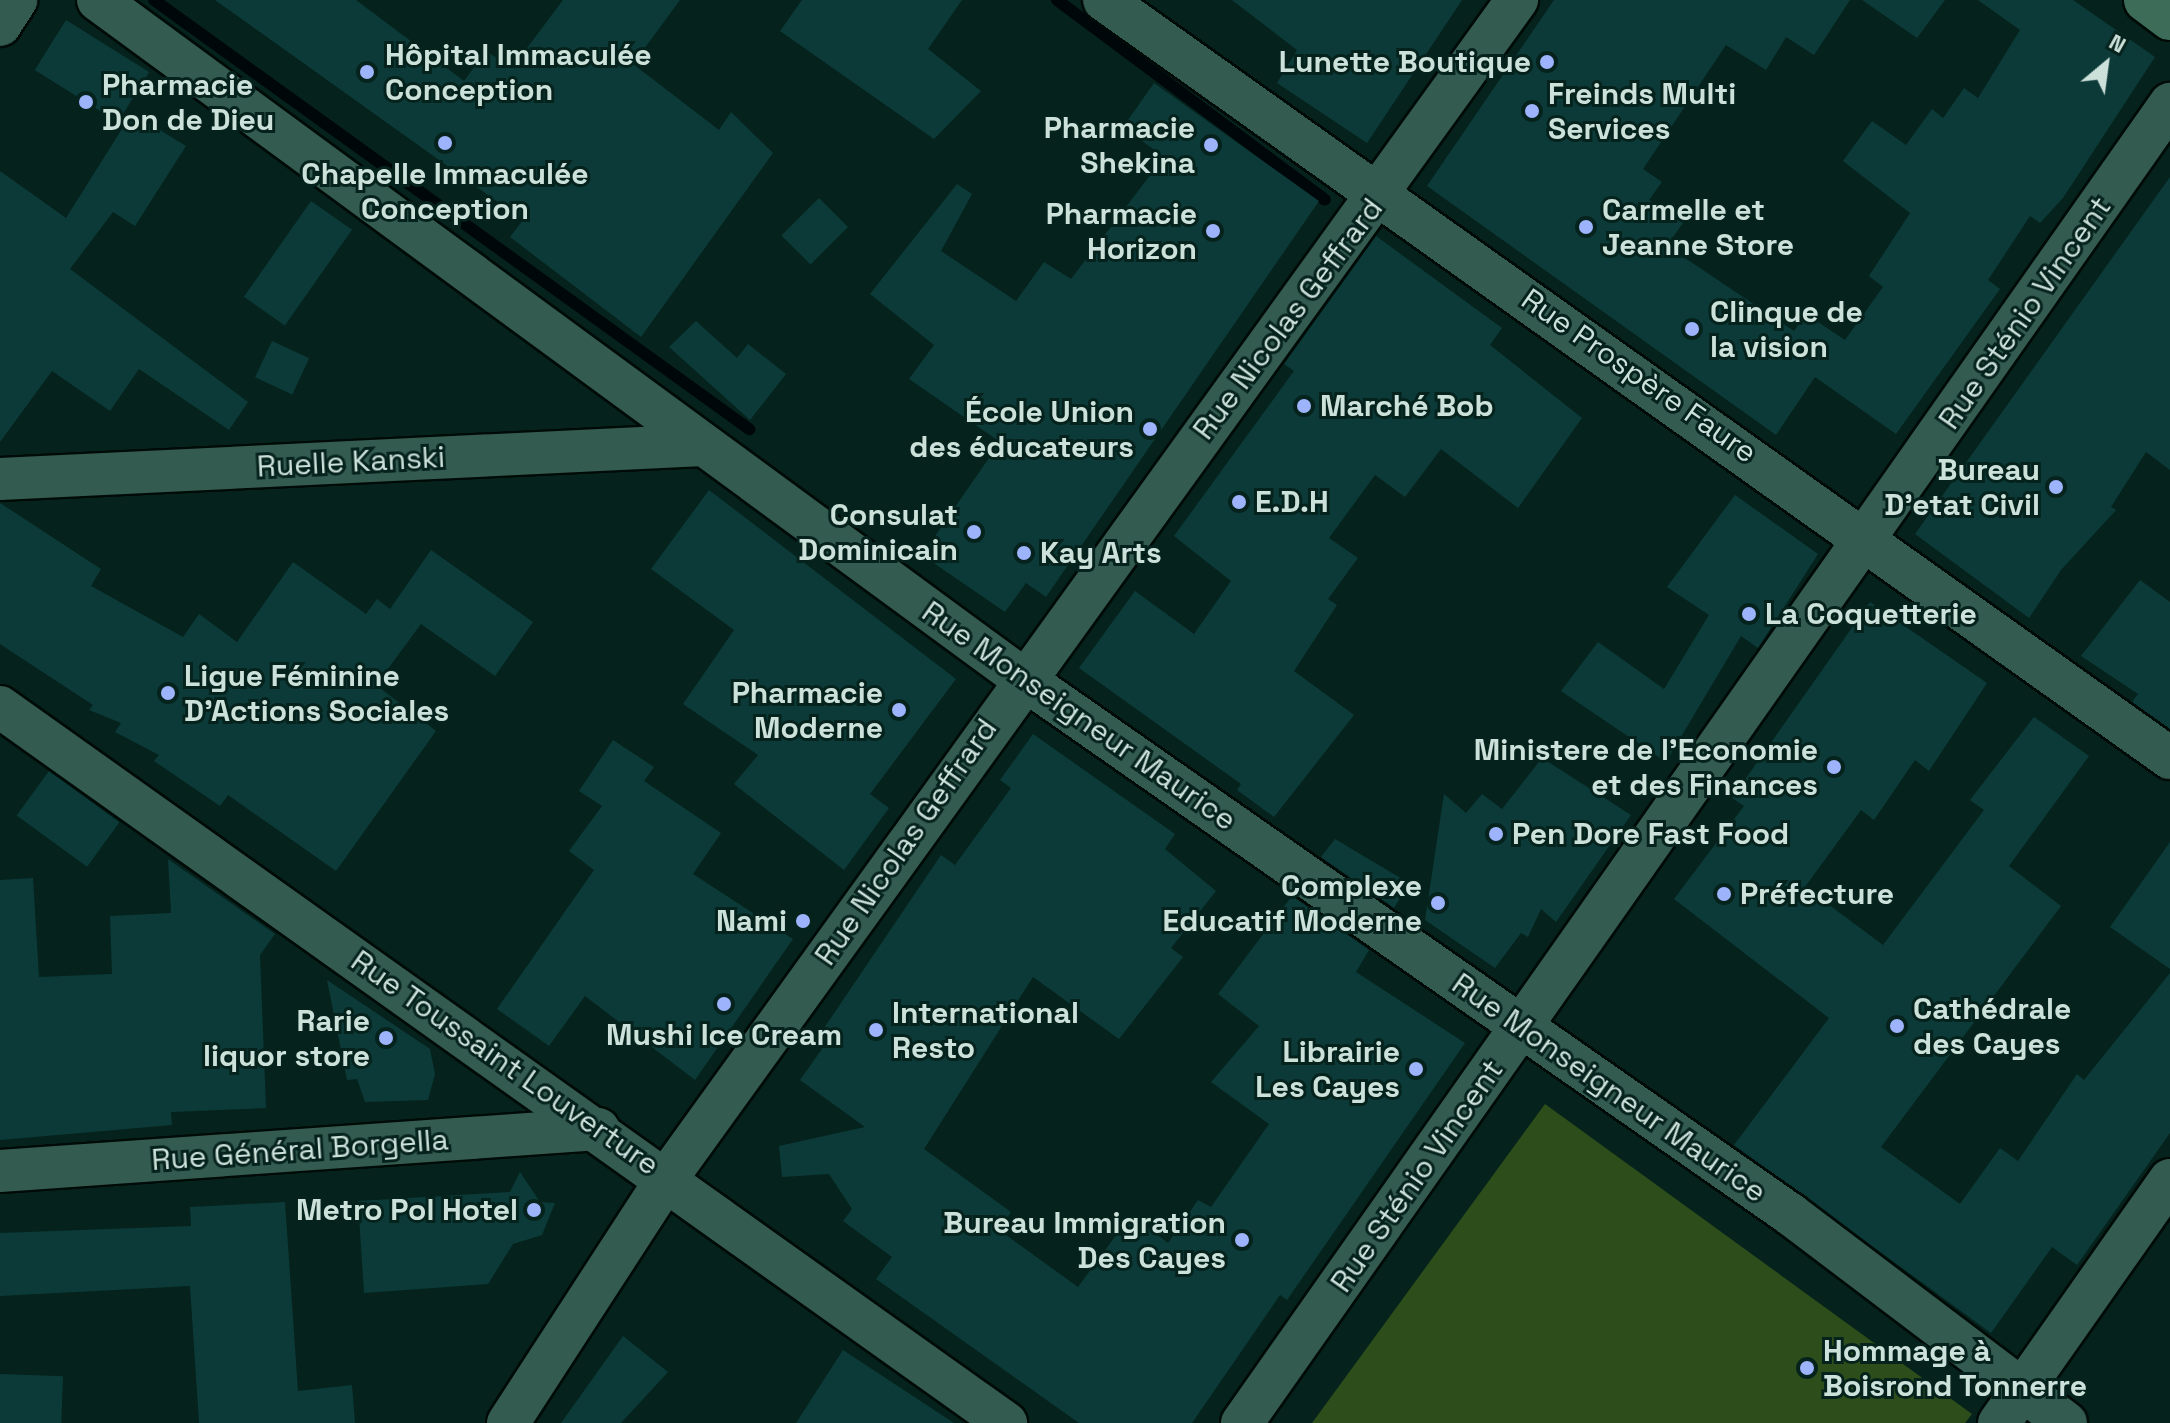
<!DOCTYPE html>
<html>
<head>
<meta charset="utf-8">
<style>
	body { margin:0 }
	#map { position:relative; width:2170px; height:1423px; overflow:hidden; background:#05231c; font-family:"Space Grotesk",sans-serif }
	div>[style] { position:absolute }
	[style*='--x'] { left:calc(var(--x)*1px); top:calc(var(--y)*1px); width:calc(var(--w)*1px); rotate:calc(var(--a)*1deg) }
	.green>* { inset:0; background:#2d4e1a }
	.stream>* { height:12px; margin:-6px; padding:0 6px; transform-origin:6px; border-radius:6px; background:#00070a }
	.building>* { inset:0; background:#0c3a39; transform-origin:0 0 }
	.roads { filter:drop-shadow(2px 0 #000b07) drop-shadow(-2px 0 #000b07) drop-shadow(0 2px #000b07) drop-shadow(0 -2px #000b07) }
	.street>* { height:42px; margin:-21px; padding:0 21px; transform-origin:21px; border-radius:21px; background:#345b50 }
	.secondary>* { height:44px; margin:-22px; padding:0 22px; transform-origin:22px; border-radius:22px; background:#3d6d58 }
	.dots>* { width:22px; height:22px; translate:-50% -50%; box-sizing:border-box; border:4px solid #05231c; border-radius:50% }
	span { translate:-50% -50%; white-space:nowrap; text-align:center; line-height:1.15; -webkit-text-stroke:6px #05231c; paint-order:stroke }
	.poi-label { font-size:30px; color:#cce1da; font-weight:700 }
	.left { translate:0 -50%; text-align:left }
	.right { translate:-100% -50%; text-align:right }
	.street-label { font-size:30px; color:#cce1da }
	.north { position:absolute; left:2066px; top:24px; width:80px; height:80px; -webkit-text-stroke:6px #05231c; paint-order:stroke; rotate:29deg; font-size:22px; font-weight:700; line-height:32px; text-align:center; color:#cce1da }
	.north::after { content:''; display:block; margin:auto; width:28px; height:36px; background:#cce1da; clip-path:polygon(50% 0,100% 100%,50% 72%,0 100%) }
</style>
</head>
<body>
<div id="map">
	<div class="green">
		<i style="clip-path:polygon(1545px 1104px,1972px 1414px,1965px 1423px,1312px 1423px)"></i>
	</div>
	<div class="stream">
		<i style="--x:154;--y:0;--w:734;--a:35.79"></i>
		<i style="--x:1057;--y:0;--w:334;--a:36.7"></i>
	</div>
	<div class="building">
		<i style="clip-path:polygon(215px 0,356px 0,464px 81px,486px 51px,512px 68px,563px 0,680px 0,633px 64px,719px 130px,731px 112px,773px 153px,641px 337px,510px 237px,523px 220px)"></i>
		<i style="clip-path:polygon(802px 0,962px 0,928px 49px,981px 91px,934px 139px,780px 31px)"></i>
		<i style="clip-path:polygon(1232px 0,1462px 0,1367px 143px,1277px 83px,1297px 50px)"></i>
		<i style="clip-path:polygon(1554px 0,1850px 0,1814px 55px,1786px 37px,1766px 70px,1726px 45px,1643px 169px,1662px 182px,1649px 200px,1685px 220px,1667px 246px,1794px 331px,1806px 314px,1845px 340px,1883px 287px,1869px 276px,1910px 213px,1843px 161px,1872px 121px,1906px 145px,1932px 109px,1943px 118px,1964px 88px,1978px 98px,2020px 30px,1978px 0,2073px 0,2155px 57px,2063px 198px,2040px 223px,2030px 216px,1988px 280px,2000px 289px,1896px 434px,1815px 377px,1776px 435px,1427px 186px)"></i>
		<i style="clip-path:polygon(1862px 0,1945px 0,1917px 38px)"></i>
		<i style="left:66px;top:20px;width:98px;height:59px;rotate:32deg"></i>
		<i style="clip-path:polygon(1154px 83px,1319px 201px,1046px 597px,1026px 583px,1005px 612px,922px 555px,1000px 442px,909px 379px,934px 345px,870px 294px,957px 184px,972px 194px,941px 251px,1016px 301px,1044px 262px,1071px 279px,1164px 157px,1123px 127px)"></i>
		<i style="clip-path:polygon(132px 113px,186px 146px,135px 226px,113px 212px,70px 269px,248px 402px,229px 430px,139px 369px,110px 411px,52px 371px,0 442px,0 171px,66px 218px)"></i>
		<i style="clip-path:polygon(2170px 177px,2170px 470px,2146px 452px,2111px 507px,2116px 510px,2061px 570px,2029px 618px,1915px 534px)"></i>
		<i style="left:819px;top:198px;width:41px;height:53px;rotate:45deg"></i>
		<i style="left:311px;top:201px;width:50px;height:117px;rotate:35deg"></i>
		<i style="clip-path:polygon(1376px 236px,1502px 328px,1490px 345px,1582px 418px,1518px 508px,1441px 449px,1405px 497px,1375px 475px,1329px 538px,1358px 558px,1328px 599px,1337px 605px,1294px 671px,1354px 715px,1274px 817px,1237px 790px,1241px 784px,1079px 668px,1135px 591px,1194px 634px,1231px 581px,1174px 536px,1294px 371px,1284px 364px)"></i>
		<i style="clip-path:polygon(696px 321px,737px 358px,748px 344px,786px 374px,750px 420px,669px 347px)"></i>
		<i style="left:272px;top:341px;width:41px;height:40px;rotate:25deg"></i>
		<i style="clip-path:polygon(709px 490px,956px 679px,870px 794px,889px 808px,844px 870px,734px 784px,758px 755px,683px 704px,734px 630px,651px 569px)"></i>
		<i style="clip-path:polygon(1735px 495px,1818px 554px,1758px 648px,1741px 636px,1666px 762px,1561px 691px,1598px 642px,1664px 689px,1709px 615px,1667px 587px)"></i>
		<i style="clip-path:polygon(0 503px,101px 569px,91px 586px,183px 637px,199px 614px,237px 642px,293px 562px,366px 614px,377px 599px,390px 609px,431px 550px,533px 622px,495px 676px,421px 624px,376px 685px,436px 731px,336px 871px,228px 795px,220px 806px,154px 761px,159px 755px,115px 732px,121px 723px,89px 710px,93px 705px,0 644px)"></i>
		<i style="clip-path:polygon(2140px 580px,2170px 602px,2170px 729px,2132px 702px,2138px 694px,2081px 656px)"></i>
		<i style="clip-path:polygon(1870px 602px,1987px 683px,1929px 771px,1915px 760px,1874px 820px,1861px 810px,1805px 887px,1883px 945px,1984px 810px,1970px 800px,2034px 717px,2089px 756px,2009px 866px,2061px 906px,1881px 1147px,1960px 1204px,2000px 1148px,2018px 1161px,2077px 1074px,2084px 1080px,2170px 973px,2170px 1133px,2077px 1265px,2052px 1247px,1991px 1333px,1734px 1145px,1829px 1018px,1674px 899px,1744px 806px,1732px 798px)"></i>
		<i style="clip-path:polygon(1033px 734px,1175px 834px,1165px 849px,1216px 891px,1171px 948px,1183px 957px,1119px 1039px,1033px 977px,924px 1149px,1011px 1212px,999px 1230px,1078px 1287px,1131px 1215px,1168px 1243px,1198px 1200px,1211px 1207px,1269px 1124px,1211px 1082px,1259px 1026px,1218px 994px,1292px 896px,1369px 950px,1356px 972px,1465px 1043px,1287px 1300px,1280px 1295px,1192px 1423px,1079px 1423px,876px 1279px,892px 1257px,843px 1221px,852px 1209px,829px 1174px,782px 1177px,779px 1146px,865px 1127px,800px 1080px,822px 1049px,814px 1043px,941px 855px,955px 865px,1011px 788px,1000px 780px)"></i>
		<i style="clip-path:polygon(613px 740px,654px 767px,644px 781px,721px 833px,693px 874px,793px 939px,695px 1080px,585px 996px,549px 1046px,497px 1009px,594px 870px,569px 851px,602px 806px,579px 791px)"></i>
		<i style="clip-path:polygon(1542px 758px,1631px 815px,1556px 922px,1541px 909px,1528px 937px,1521px 933px,1495px 968px,1425px 920px,1444px 794px,1466px 813px,1482px 794px,1502px 809px)"></i>
		<i style="left:49px;top:771px;width:87px;height:55px;rotate:36deg"></i>
		<i style="clip-path:polygon(1335px 839px,1409px 883px,1394px 908px,1321px 857px)"></i>
		<i style="clip-path:polygon(2170px 842px,2170px 969px,2110px 927px)"></i>
		<i style="clip-path:polygon(168px 859px,275px 934px,260px 955px,266px 1108px,171px 1112px,172px 1125px,0 1140px,0 880px,33px 878px,39px 977px,112px 974px,110px 916px,171px 913px)"></i>
		<i style="clip-path:polygon(327px 980px,430px 1049px,435px 1074px,428px 1100px,365px 1102px,357px 1079px,347px 1080px)"></i>
		<i style="clip-path:polygon(520px 1172px,540px 1202px,555px 1203px,542px 1235px,513px 1244px,488px 1284px,364px 1293px,358px 1201px,510px 1192px)"></i>
		<i style="clip-path:polygon(285px 1202px,298px 1391px,352px 1385px,355px 1423px,199px 1423px,190px 1286px,0 1296px,0 1233px,191px 1226px,190px 1207px)"></i>
		<i style="clip-path:polygon(623px 1336px,668px 1372px,621px 1423px,561px 1423px)"></i>
		<i style="clip-path:polygon(843px 1350px,954px 1423px,796px 1423px)"></i>
		<i style="left:0;top:1374px;width:63px;height:49px;rotate:2deg"></i>
	</div>
	<div class="roads">
		<div class="street">
			<i style="--x:98;--y:0;--w:1146;--a:36.27"></i>
			<i style="--x:1022;--y:678;--w:937;--a:34.91"></i>
			<i style="--x:1790;--y:1214;--w:346;--a:37.1"></i>
			<i style="--x:1104;--y:0;--w:1308;--a:35.42"></i>
			<i style="--x:0;--y:25;--w:30;--a:-57"></i>
			<i style="--x:0;--y:479;--w:704;--a:-2.77"></i>
			<i style="--x:0;--y:707;--w:1235;--a:35.44"></i>
			<i style="--x:0;--y:1171;--w:600;--a:-4.01"></i>
			<i style="--x:508;--y:1423;--w:292;--a:-57"></i>
			<i style="--x:667;--y:1178;--w:1453;--a:-54.19"></i>
			<i style="--x:1242;--y:1423;--w:1613;--a:-54.87"></i>
			<i style="--x:1999;--y:1423;--w:297;--a:-54.9"></i>
		</div>
		<div class="secondary">
			<i style="--x:2146;--y:0;--w:30;--a:37"></i>
		</div>
	</div>
	<div class="dots">
		<i style="left:1547px;top:62px;background:#9db4fd"></i>
		<i style="left:367px;top:72px;background:#9db4fd"></i>
		<i style="left:86px;top:102px;background:#9db4fd"></i>
		<i style="left:1532px;top:111px;background:#9db4fd"></i>
		<i style="left:445px;top:143px;background:#9db4fd"></i>
		<i style="left:1211px;top:145px;background:#9db4fd"></i>
		<i style="left:1586px;top:227px;background:#9db4fd"></i>
		<i style="left:1213px;top:231px;background:#9db4fd"></i>
		<i style="left:1692px;top:329px;background:#9db4fd"></i>
		<i style="left:1304px;top:406px;background:#9db4fd"></i>
		<i style="left:1150px;top:429px;background:#9db4fd"></i>
		<i style="left:2056px;top:487px;background:#9db4fd"></i>
		<i style="left:1239px;top:502px;background:#9db4fd"></i>
		<i style="left:974px;top:532px;background:#9db4fd"></i>
		<i style="left:1024px;top:553px;background:#9db4fd"></i>
		<i style="left:1749px;top:614px;background:#9db4fd"></i>
		<i style="left:168px;top:693px;background:#9db4fd"></i>
		<i style="left:899px;top:710px;background:#9db4fd"></i>
		<i style="left:1834px;top:767px;background:#9db4fd"></i>
		<i style="left:1496px;top:834px;background:#9db4fd"></i>
		<i style="left:1724px;top:894px;background:#9db4fd"></i>
		<i style="left:1438px;top:903px;background:#9db4fd"></i>
		<i style="left:803px;top:921px;background:#9db4fd"></i>
		<i style="left:724px;top:1004px;background:#9db4fd"></i>
		<i style="left:1897px;top:1026px;background:#9db4fd"></i>
		<i style="left:876px;top:1030px;background:#9db4fd"></i>
		<i style="left:386px;top:1038px;background:#9db4fd"></i>
		<i style="left:1416px;top:1069px;background:#9db4fd"></i>
		<i style="left:534px;top:1210px;background:#9db4fd"></i>
		<i style="left:1242px;top:1240px;background:#9db4fd"></i>
		<i style="left:1807px;top:1368px;background:#9db4fd"></i>
	</div>
	<div class="poi-label">
		<span class="left" style="left:385px;top:72px">Hôpital Immaculée<br>Conception</span>
		<span class="right" style="left:1531px;top:62px">Lunette Boutique</span>
		<span class="left" style="left:102px;top:102px">Pharmacie<br>Don de Dieu</span>
		<span class="left" style="left:1548px;top:111px">Freinds Multi<br>Services</span>
		<span class="right" style="left:1195px;top:145px">Pharmacie<br>Shekina</span>
		<span style="left:445px;top:191px">Chapelle Immaculée<br>Conception</span>
		<span class="left" style="left:1602px;top:227px">Carmelle et<br>Jeanne Store</span>
		<span class="right" style="left:1197px;top:231px">Pharmacie<br>Horizon</span>
		<span class="left" style="left:1710px;top:329px">Clinque de<br>la vision</span>
		<span class="left" style="left:1320px;top:406px">Marché Bob</span>
		<span class="right" style="left:1134px;top:429px">École Union<br>des éducateurs</span>
		<span class="right" style="left:2040px;top:487px">Bureau<br>D'etat Civil</span>
		<span class="left" style="left:1255px;top:502px">E.D.H</span>
		<span class="right" style="left:958px;top:532px">Consulat<br>Dominicain</span>
		<span class="left" style="left:1040px;top:553px">Kay Arts</span>
		<span class="left" style="left:1765px;top:614px">La Coquetterie</span>
		<span class="left" style="left:184px;top:693px">Ligue Féminine<br>D'Actions Sociales</span>
		<span class="right" style="left:883px;top:710px">Pharmacie<br>Moderne</span>
		<span class="right" style="left:1818px;top:767px">Ministere de l'Economie<br>et des Finances</span>
		<span class="left" style="left:1512px;top:834px">Pen Dore Fast Food</span>
		<span class="right" style="left:1422px;top:903px">Complexe<br>Educatif Moderne</span>
		<span class="left" style="left:1740px;top:894px">Préfecture</span>
		<span class="right" style="left:787px;top:921px">Nami</span>
		<span class="left" style="left:1913px;top:1026px">Cathédrale<br>des Cayes</span>
		<span class="left" style="left:892px;top:1030px">International<br>Resto</span>
		<span class="right" style="left:370px;top:1038px">Rarie<br>liquor store</span>
		<span style="left:724px;top:1035px">Mushi Ice Cream</span>
		<span class="right" style="left:1400px;top:1069px">Librairie<br>Les Cayes</span>
		<span class="right" style="left:518px;top:1210px">Metro Pol Hotel</span>
		<span class="right" style="left:1226px;top:1240px">Bureau Immigration<br>Des Cayes</span>
		<span class="left" style="left:1823px;top:1368px">Hommage à<br>Boisrond Tonnerre</span>
	</div>
	<div class="street-label">
		<span style="left:2025px;top:313px;rotate:-55deg">Rue Sténio Vincent</span>
		<span style="left:1288px;top:319px;rotate:-53deg">Rue Nicolas Geffrard</span>
		<span style="left:1639px;top:376px;rotate:35deg">Rue Prospère Faure</span>
		<span style="left:351px;top:462px;rotate:-3deg">Ruelle Kanski</span>
		<span style="left:1079px;top:716px;rotate:35deg">Rue Monseigneur Maurice</span>
		<span style="left:906px;top:842px;rotate:-55deg">Rue Nicolas Geffrard</span>
		<span style="left:505px;top:1063px;rotate:35deg">Rue Toussaint Louverture</span>
		<span style="left:1609px;top:1088px;rotate:35deg">Rue Monseigneur Maurice</span>
		<span style="left:300px;top:1150px;rotate:-4deg">Rue Général Borgella</span>
		<span style="left:1417px;top:1176px;rotate:-55deg">Rue Sténio Vincent</span>
	</div>
	<div class="north">N</div>
</div>
</body>
</html>
